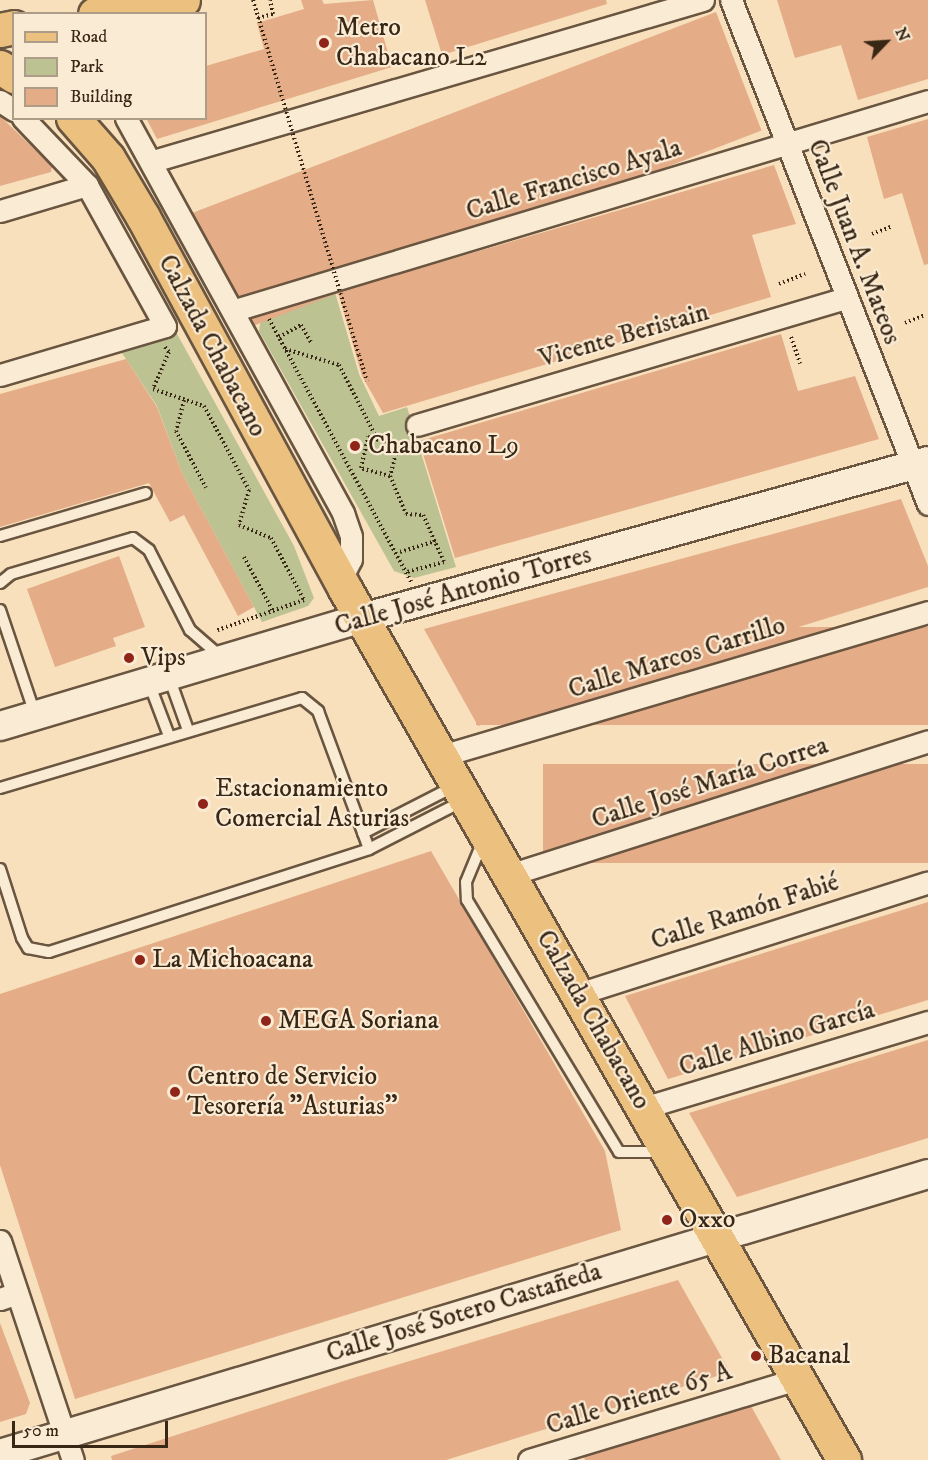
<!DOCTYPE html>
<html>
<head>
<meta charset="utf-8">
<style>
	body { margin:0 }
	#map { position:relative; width:928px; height:1460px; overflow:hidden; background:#f8e0bd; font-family:"IM FELL DW Pica",serif }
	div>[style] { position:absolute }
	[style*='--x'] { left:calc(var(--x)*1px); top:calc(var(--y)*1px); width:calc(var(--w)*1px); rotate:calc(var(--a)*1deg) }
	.green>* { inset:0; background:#bcc292 }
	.building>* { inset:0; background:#e4ac87; transform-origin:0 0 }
	.path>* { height:4px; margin-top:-2px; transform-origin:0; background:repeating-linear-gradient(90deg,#392716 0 1.5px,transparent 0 4.5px) }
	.roads { filter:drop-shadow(2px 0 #695540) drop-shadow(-2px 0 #695540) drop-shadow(0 2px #695540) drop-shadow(0 -2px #695540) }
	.lane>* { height:10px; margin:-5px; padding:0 5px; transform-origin:5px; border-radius:5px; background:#faebd4 }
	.street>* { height:21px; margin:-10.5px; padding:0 10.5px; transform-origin:10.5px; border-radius:10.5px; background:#faebd4 }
	.secondary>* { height:28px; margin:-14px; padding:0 14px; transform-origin:14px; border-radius:14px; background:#faebd4 }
	.primary>* { height:33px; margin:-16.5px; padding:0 16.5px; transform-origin:16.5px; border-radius:16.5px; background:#ecc07e }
	.highway>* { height:33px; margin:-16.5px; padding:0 16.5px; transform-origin:16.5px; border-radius:16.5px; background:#ecc07e }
	.path-bridge>* { height:4px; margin-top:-2px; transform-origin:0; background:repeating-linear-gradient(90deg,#392716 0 1.5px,transparent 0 4.5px) }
	.dots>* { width:16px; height:16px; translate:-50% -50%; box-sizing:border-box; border:3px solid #faebd4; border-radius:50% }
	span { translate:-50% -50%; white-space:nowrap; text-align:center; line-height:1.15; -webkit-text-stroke:4.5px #faebd4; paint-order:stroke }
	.poi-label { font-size:26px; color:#392716 }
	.left { translate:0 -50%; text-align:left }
	.street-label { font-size:26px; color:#392716 }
	.legend { position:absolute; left:12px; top:12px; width:195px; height:108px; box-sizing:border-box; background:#faebd4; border:2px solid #ad9d88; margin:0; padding:8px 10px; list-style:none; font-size:18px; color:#392716 }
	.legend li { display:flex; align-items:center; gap:12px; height:30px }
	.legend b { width:30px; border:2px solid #ad9d88 }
	.north { position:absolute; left:856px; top:12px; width:60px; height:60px; -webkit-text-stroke:4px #faebd4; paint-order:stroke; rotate:65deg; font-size:16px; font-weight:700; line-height:24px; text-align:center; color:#392716 }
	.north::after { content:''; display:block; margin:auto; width:21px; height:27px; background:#392716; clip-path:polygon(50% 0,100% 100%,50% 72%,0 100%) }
	.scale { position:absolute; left:12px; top:1421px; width:156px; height:27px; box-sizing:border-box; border:3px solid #392716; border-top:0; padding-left:8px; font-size:18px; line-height:21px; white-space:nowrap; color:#392716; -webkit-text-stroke:4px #faebd4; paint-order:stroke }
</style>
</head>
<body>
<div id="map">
	<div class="green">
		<i style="clip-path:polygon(334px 289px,359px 374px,379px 416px,407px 407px,456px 567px,414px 578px,394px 571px,259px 331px,261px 317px,273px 307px)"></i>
		<i style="clip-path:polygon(171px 323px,294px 546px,314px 598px,308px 606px,262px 622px,182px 473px,157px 406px,122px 353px,166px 339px)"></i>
	</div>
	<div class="building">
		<i style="clip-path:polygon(301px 0,322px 0,324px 4px,373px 0,392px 67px,157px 139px,146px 118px,206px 118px,206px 66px,264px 49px,257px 23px,304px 9px)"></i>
		<i style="clip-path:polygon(425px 0,606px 0,607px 4px,442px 55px)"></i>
		<i style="clip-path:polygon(777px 0,928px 0,928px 79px,858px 100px,841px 45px,795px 58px)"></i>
		<i style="left:716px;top:12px;width:127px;height:566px;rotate:69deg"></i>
		<i style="clip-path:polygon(0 116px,52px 166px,51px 172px,0 186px)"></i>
		<i style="clip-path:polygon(928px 119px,928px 264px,924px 265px,902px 193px,884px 199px,867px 137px)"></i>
		<i style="clip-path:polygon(774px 165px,796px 224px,752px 235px,771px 297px,383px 413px,362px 376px,338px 292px)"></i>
		<i style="clip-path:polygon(781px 334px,798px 391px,855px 376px,879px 439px,455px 558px,419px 441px)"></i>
		<i style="clip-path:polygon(126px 359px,157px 407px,182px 473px,254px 607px,238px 616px,184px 515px,170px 522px,149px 483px,0 527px,0 394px)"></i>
		<i style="clip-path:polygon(901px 499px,928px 566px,928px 587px,478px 726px,424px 629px)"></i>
		<i style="clip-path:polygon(119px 556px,145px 627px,113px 638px,116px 646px,55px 667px,27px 589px)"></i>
		<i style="left:928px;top:627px;width:98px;height:452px;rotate:90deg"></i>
		<i style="left:928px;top:764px;width:99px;height:385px;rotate:90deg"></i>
		<i style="clip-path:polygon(431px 851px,605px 1151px,621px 1230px,75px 1399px,0 1165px,0 994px)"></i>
		<i style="clip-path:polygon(928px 902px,928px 1000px,668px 1079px,625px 996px)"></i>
		<i style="clip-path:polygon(928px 1040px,928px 1138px,737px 1197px,689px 1113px)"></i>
		<i style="clip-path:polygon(678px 1280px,730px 1372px,446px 1460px,112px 1460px,111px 1456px,350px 1379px)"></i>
		<i style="clip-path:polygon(0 1323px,30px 1403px,26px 1414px,0 1422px)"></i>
		<i style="clip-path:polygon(751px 1406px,781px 1460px,585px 1460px,584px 1457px)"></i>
	</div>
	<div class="path">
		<i style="--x:258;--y:18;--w:16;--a:-15"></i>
		<i style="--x:273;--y:14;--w:14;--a:-102"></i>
		<i style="--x:872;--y:234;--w:22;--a:-21"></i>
		<i style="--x:779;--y:284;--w:28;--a:-21"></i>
		<i style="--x:269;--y:319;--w:299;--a:61.6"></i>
		<i style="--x:905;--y:323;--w:22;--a:-22"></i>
		<i style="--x:279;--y:337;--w:25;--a:-29"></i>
		<i style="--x:301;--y:325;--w:20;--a:60"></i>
		<i style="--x:791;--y:337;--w:28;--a:71"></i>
		<i style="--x:165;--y:347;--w:6;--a:51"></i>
		<i style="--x:169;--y:352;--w:40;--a:113.4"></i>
		<i style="--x:153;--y:389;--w:54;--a:18.4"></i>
		<i style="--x:204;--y:406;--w:95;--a:61.8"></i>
		<i style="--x:249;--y:490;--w:36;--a:106"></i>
		<i style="--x:239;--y:525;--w:35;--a:22"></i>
		<i style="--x:271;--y:538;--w:70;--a:62"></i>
		<i style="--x:304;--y:600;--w:94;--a:160.8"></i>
		<i style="--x:285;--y:349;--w:56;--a:16.5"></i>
		<i style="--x:339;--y:365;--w:83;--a:62.8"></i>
		<i style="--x:359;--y:355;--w:27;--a:73"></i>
		<i style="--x:184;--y:400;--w:32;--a:104"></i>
		<i style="--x:176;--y:431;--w:64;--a:62.2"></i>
		<i style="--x:368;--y:437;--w:31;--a:15"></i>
		<i style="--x:398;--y:445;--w:32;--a:104"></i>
		<i style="--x:390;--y:476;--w:30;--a:-165"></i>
		<i style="--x:361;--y:468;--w:32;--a:-77"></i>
		<i style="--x:390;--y:476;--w:41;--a:67.2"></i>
		<i style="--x:406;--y:514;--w:17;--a:3"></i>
		<i style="--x:423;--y:515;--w:51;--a:65.9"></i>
		<i style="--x:444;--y:562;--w:39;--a:165"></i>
		<i style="--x:400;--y:552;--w:37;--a:-17"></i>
		<i style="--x:244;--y:557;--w:61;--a:61.8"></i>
	</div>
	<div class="roads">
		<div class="lane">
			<i style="--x:0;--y:536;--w:152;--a:-16.4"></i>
			<i style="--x:0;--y:583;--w:14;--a:-39"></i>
			<i style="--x:11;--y:574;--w:127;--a:-16.4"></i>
			<i style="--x:133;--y:538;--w:20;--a:37"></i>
			<i style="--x:149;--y:550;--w:90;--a:62.9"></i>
			<i style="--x:190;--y:630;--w:40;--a:41"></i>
			<i style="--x:0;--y:610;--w:110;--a:71.4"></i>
			<i style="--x:169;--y:677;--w:56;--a:70.3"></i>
			<i style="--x:149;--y:683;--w:57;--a:69.3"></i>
			<i style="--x:0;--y:788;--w:315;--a:-16.6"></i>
			<i style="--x:302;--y:698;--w:21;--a:39"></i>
			<i style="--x:318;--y:711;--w:147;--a:69.7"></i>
			<i style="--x:363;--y:833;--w:101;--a:-27.1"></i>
			<i style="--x:483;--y:841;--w:44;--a:112.5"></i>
			<i style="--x:466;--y:882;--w:18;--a:87"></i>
			<i style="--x:467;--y:900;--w:294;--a:58.9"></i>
			<i style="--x:619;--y:1152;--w:42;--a:0"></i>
			<i style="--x:0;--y:869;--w:72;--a:72.3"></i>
			<i style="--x:22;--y:938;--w:12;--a:59"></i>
			<i style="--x:28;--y:948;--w:21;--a:11"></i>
			<i style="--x:49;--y:952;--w:336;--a:-17.8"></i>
			<i style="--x:369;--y:849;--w:106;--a:-27.1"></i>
		</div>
		<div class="street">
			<i style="--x:731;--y:0;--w:541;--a:68.65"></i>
			<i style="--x:0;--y:101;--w:17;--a:33"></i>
			<i style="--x:126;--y:118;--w:451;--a:61.2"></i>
			<i style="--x:343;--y:513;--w:24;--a:71"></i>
			<i style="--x:351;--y:536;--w:23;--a:90"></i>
			<i style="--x:351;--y:559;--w:25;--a:117"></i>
			<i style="--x:153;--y:161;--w:573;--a:-16.32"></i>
			<i style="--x:0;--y:211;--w:91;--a:-16.6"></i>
			<i style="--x:235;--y:310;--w:724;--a:-16.78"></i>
			<i style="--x:0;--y:375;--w:172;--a:-16.5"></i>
			<i style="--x:165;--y:326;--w:161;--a:-119"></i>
			<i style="--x:87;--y:185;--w:93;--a:-133.7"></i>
			<i style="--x:417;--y:425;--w:448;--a:-16.5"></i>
			<i style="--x:441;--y:756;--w:508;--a:-16.47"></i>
			<i style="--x:509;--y:875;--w:440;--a:-17.7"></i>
			<i style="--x:578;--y:994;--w:367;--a:-17.7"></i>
			<i style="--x:643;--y:1108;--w:298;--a:-16.8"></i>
			<i style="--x:0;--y:1241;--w:231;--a:71.6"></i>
			<i style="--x:0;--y:1299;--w:18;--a:-19"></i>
			<i style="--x:529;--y:1460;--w:281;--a:-16.8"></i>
		</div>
		<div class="secondary">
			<i style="--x:0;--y:726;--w:378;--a:-16.6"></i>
			<i style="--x:362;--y:618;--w:587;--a:-15.5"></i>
			<i style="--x:0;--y:1454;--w:969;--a:-16.79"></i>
		</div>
		<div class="primary">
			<i style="--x:0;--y:67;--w:17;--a:33"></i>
			<i style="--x:73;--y:118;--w:53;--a:48.8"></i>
			<i style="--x:108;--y:158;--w:69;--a:59.3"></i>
			<i style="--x:143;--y:217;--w:423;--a:61.5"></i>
			<i style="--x:345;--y:589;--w:1004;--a:60.19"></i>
		</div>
		<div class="highway">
			<i style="--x:95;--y:14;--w:89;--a:-9"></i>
			<i style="--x:0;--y:30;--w:14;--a:-12"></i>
		</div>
	</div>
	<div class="path-bridge">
		<i style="--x:253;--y:0;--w:370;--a:73.4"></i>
	</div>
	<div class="dots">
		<i style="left:324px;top:43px;background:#8f2418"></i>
		<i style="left:355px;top:446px;background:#8f2418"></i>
		<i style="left:129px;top:658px;background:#8f2418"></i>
		<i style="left:203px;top:804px;background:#8f2418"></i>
		<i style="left:140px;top:960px;background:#8f2418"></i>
		<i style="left:266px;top:1021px;background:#8f2418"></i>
		<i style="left:175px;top:1092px;background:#8f2418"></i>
		<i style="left:667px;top:1220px;background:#8f2418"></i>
		<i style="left:756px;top:1356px;background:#8f2418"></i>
	</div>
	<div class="poi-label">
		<span class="left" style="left:336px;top:43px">Metro<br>Chabacano L2</span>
		<span class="left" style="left:368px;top:446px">Chabacano L9</span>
		<span class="left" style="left:141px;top:658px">Vips</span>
		<span class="left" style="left:215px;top:804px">Estacionamiento<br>Comercial Asturias</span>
		<span class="left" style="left:152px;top:960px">La Michoacana</span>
		<span class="left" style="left:278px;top:1021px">MEGA Soriana</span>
		<span class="left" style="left:187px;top:1092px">Centro de Servicio<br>Tesorería "Asturias"</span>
		<span class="left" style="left:679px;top:1220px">Oxxo</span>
		<span class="left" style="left:768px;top:1356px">Bacanal</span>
	</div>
	<div class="street-label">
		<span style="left:574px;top:180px;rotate:-17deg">Calle Francisco Ayala</span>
		<span style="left:854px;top:242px;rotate:69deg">Calle Juan A. Mateos</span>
		<span style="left:624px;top:336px;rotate:-16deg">Vicente Beristain</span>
		<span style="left:212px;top:346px;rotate:62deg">Calzada Chabacano</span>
		<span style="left:463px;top:591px;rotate:-16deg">Calle José Antonio Torres</span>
		<span style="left:677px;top:658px;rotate:-17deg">Calle Marcos Carrillo</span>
		<span style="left:710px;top:783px;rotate:-18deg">Calle José María Correa</span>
		<span style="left:745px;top:912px;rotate:-18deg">Calle Ramón Fabié</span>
		<span style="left:593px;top:1020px;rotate:60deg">Calzada Chabacano</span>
		<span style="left:777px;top:1039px;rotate:-17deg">Calle Albino García</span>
		<span style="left:464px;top:1313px;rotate:-17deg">Calle José Sotero Castañeda</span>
		<span style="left:639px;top:1399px;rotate:-17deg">Calle Oriente 65 A</span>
	</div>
	<ul class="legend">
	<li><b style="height:8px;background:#ecc07e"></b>Road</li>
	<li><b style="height:16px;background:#bcc292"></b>Park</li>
	<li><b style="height:16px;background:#e4ac87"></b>Building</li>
	</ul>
	<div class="north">N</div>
	<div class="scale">50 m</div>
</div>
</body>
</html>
